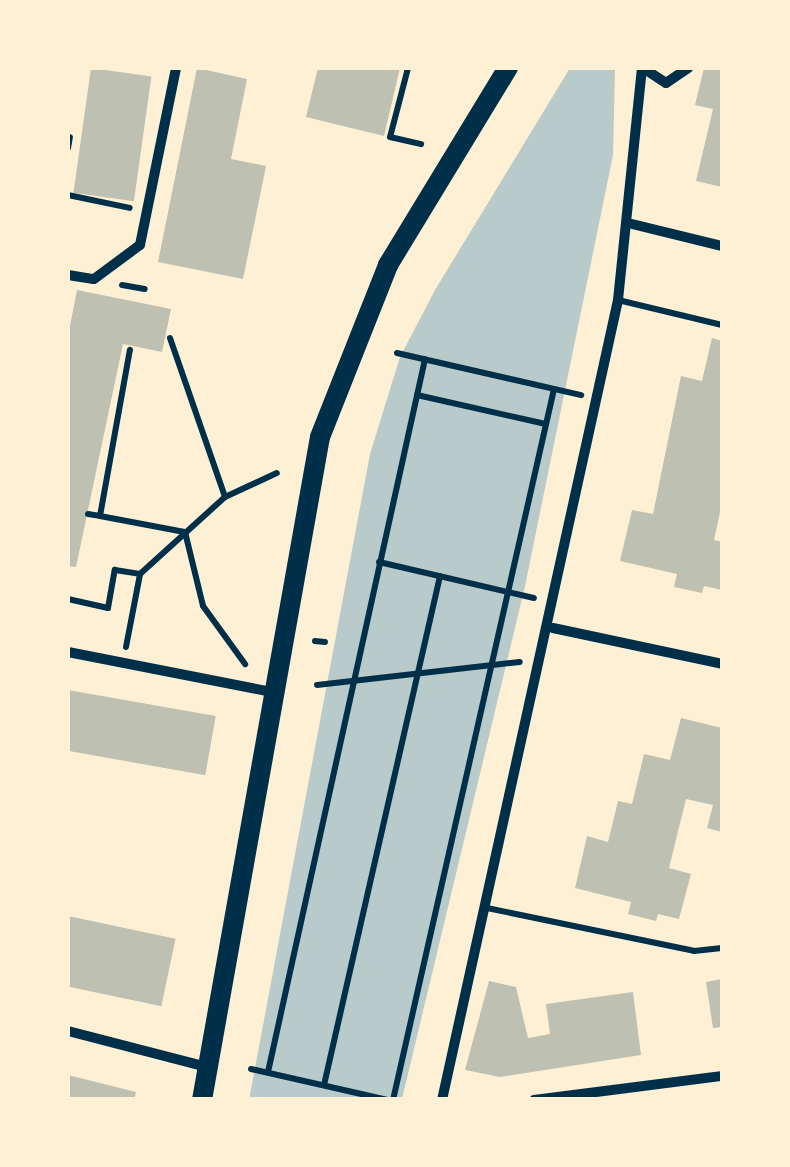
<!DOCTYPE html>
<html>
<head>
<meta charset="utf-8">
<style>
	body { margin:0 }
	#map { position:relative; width:790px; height:1167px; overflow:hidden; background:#fdf0d5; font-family:"Exo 2",sans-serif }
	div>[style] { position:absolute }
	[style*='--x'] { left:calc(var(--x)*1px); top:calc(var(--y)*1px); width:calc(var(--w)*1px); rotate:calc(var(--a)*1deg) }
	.green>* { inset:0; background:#b9caca }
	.building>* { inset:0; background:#bec0b2; transform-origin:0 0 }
	.path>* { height:6px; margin:-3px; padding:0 3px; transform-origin:3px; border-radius:3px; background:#003049 }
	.service>* { height:6px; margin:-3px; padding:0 3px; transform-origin:3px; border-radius:3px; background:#003049 }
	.minor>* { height:10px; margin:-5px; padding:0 5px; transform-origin:5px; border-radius:5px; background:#003049 }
	.secondary>* { height:20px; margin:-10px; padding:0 10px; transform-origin:10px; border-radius:10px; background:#003049 }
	span { translate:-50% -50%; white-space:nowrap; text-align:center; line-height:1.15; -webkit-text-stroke:9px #fdf0d5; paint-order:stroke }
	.frame { position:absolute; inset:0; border:70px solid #fdf0d5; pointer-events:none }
</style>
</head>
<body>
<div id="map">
	<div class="green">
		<i style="clip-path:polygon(570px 68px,615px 68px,613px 155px,525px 586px,402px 1099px,249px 1100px,370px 454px,400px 357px,435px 290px)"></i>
	</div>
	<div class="building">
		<i style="left:91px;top:68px;width:61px;height:126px;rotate:8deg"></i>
		<i style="clip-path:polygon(197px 68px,247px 79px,231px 159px,266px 166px,243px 279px,158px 262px)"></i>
		<i style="clip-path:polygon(318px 68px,400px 68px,384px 136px,306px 117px)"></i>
		<i style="clip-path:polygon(704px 68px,722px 69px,722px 187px,696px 181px,713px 109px,695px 105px)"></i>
		<i style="clip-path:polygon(77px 290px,171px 309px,162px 352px,123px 344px,76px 567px,68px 566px,68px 336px)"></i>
		<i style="clip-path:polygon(712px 338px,722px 341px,722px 503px,714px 540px,722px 542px,722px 590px,704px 586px,702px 593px,674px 587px,677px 574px,620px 561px,632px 510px,653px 514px,681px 376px,702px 381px)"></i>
		<i style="left:68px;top:690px;width:150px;height:60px;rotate:10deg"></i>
		<i style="clip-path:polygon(681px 718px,722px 728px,722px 832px,707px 828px,713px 805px,686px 799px,669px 868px,691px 874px,679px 919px,658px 914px,656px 921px,628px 914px,631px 902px,575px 888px,587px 836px,608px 842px,618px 801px,632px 804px,644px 754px,670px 760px)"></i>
		<i style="left:68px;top:916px;width:110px;height:69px;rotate:12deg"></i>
		<i style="clip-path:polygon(722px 979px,722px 1027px,713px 1028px,706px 982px)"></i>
		<i style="clip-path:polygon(489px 981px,516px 987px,528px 1038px,550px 1034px,546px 1004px,633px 992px,641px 1055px,500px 1077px,465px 1070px)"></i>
		<i style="clip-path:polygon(68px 1075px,136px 1092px,134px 1100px,68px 1100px)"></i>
	</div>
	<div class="path">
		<i style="--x:408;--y:68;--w:71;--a:104.6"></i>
		<i style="--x:390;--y:137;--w:32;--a:13"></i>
		<i style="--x:68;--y:148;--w:11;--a:-80"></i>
		<i style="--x:68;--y:195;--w:63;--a:11.8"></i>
		<i style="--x:122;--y:285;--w:23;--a:10"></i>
		<i style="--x:170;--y:338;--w:168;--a:70.9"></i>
		<i style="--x:397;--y:353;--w:189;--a:12.9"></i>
		<i style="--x:417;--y:395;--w:132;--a:12.7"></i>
		<i style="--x:88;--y:514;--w:12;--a:9"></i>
		<i style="--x:100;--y:516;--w:169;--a:-79.8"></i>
		<i style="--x:100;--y:516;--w:86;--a:10.7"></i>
		<i style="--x:185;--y:532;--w:76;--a:76.3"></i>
		<i style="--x:203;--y:606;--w:72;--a:54.1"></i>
		<i style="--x:379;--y:562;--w:159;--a:13.1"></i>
		<i style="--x:68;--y:599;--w:41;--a:12.7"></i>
		<i style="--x:108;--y:608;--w:39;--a:-80"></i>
		<i style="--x:115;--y:570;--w:25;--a:9"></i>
		<i style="--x:140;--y:574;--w:115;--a:-42.2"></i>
		<i style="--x:225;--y:497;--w:57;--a:-24.8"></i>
		<i style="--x:315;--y:641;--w:10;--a:6"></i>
		<i style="--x:126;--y:647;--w:74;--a:-79.1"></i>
		<i style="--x:317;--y:685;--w:204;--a:-6.5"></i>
		<i style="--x:251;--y:1069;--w:139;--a:12.8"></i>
		<i style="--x:268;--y:1072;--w:730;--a:-77.58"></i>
		<i style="--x:324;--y:1085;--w:522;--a:-77.16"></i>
		<i style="--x:393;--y:1100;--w:729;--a:-77.24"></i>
	</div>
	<div class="service">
		<i style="--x:618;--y:300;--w:107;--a:13.5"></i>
		<i style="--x:487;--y:908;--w:211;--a:11.7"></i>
		<i style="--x:694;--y:951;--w:28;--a:-6"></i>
	</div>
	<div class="minor">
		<i style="--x:643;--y:68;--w:27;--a:33"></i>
		<i style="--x:666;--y:83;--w:27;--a:-34"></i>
		<i style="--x:632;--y:224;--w:93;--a:13.7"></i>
		<i style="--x:68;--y:275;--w:26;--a:9"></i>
		<i style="--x:94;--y:279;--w:57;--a:-36.5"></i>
		<i style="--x:140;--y:245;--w:181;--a:-78.5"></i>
		<i style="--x:553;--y:628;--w:173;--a:12"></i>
		<i style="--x:68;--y:652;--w:213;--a:11.1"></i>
		<i style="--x:68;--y:1031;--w:144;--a:14.5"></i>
		<i style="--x:442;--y:1100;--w:819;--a:-77.59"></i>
		<i style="--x:618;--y:300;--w:233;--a:-84.1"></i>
		<i style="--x:534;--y:1100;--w:190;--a:-7.3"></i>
	</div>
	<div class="secondary">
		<i style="--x:202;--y:1100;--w:673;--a:-79.91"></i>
		<i style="--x:320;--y:437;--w:185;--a:-68.4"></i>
		<i style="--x:388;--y:265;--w:231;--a:-58.7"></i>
	</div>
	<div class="frame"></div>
</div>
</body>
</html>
